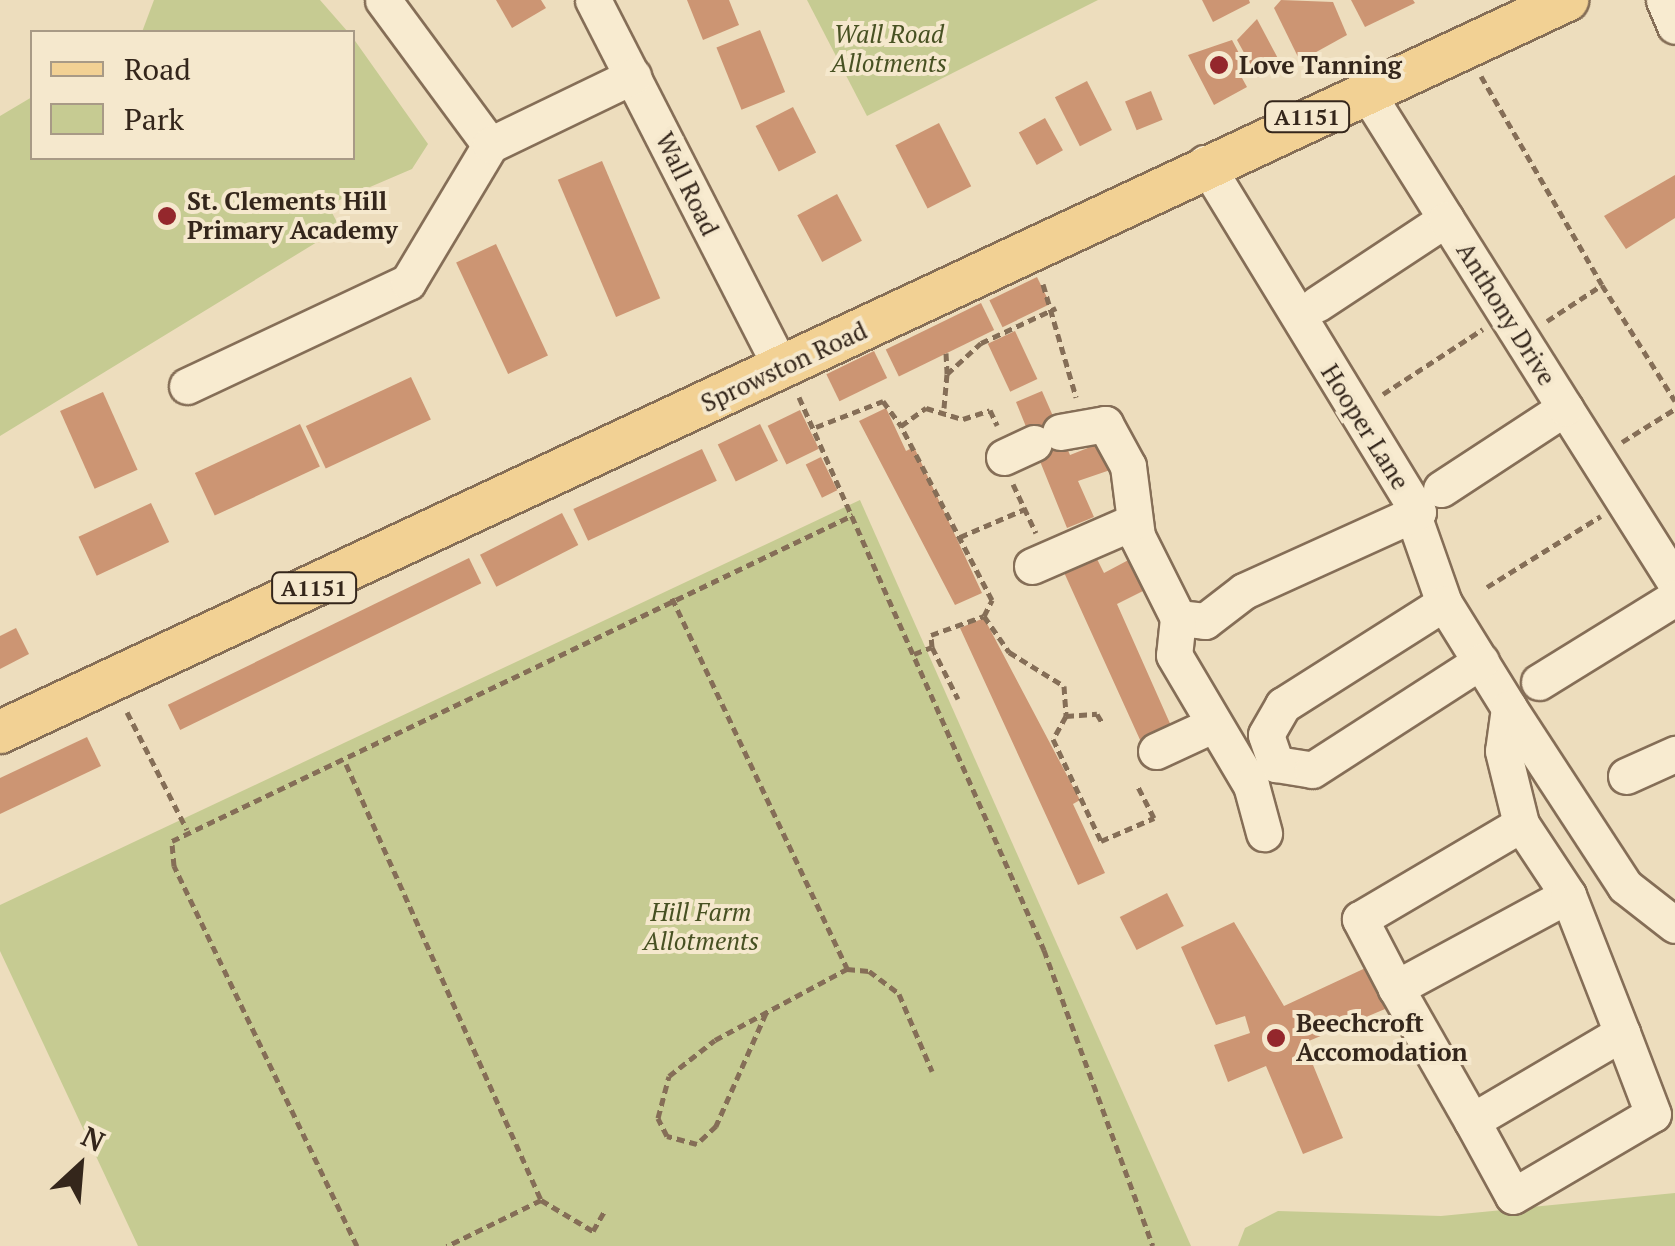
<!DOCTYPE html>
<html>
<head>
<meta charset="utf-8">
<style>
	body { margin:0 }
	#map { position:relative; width:1675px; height:1246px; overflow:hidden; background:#edddbd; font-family:"PT Serif",serif }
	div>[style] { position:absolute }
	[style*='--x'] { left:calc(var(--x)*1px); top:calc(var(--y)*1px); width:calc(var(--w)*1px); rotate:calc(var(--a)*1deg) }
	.green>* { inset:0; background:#c6cb92 }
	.building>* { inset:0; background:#cc9573; transform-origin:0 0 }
	.path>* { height:5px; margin-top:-2.5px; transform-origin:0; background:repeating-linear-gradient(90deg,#856e57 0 8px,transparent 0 13px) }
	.roads { filter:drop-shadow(2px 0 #856e57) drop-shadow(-2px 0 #856e57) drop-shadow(0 2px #856e57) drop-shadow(0 -2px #856e57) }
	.minor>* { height:35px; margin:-17.5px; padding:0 17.5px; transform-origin:17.5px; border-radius:17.5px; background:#f8ebd0 }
	.major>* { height:42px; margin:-21px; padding:0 21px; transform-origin:21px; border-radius:21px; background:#f2d194 }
	.dots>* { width:28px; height:28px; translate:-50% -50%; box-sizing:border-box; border:5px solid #f5e8cd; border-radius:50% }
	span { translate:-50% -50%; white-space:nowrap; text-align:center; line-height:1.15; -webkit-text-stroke:8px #f5e8cd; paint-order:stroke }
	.shield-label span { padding:2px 8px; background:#f5e8cd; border:2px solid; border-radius:8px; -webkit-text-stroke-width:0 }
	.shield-label { font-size:22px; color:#34261b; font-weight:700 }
	.park-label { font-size:25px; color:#475122; font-style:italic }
	.poi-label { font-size:25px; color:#34261b; font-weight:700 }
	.left { translate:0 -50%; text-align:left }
	.street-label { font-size:25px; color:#34261b }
	.legend { position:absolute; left:30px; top:30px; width:325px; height:130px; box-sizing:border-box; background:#f5e8cd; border:2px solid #a89a86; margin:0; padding:12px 18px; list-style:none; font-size:30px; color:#34261b }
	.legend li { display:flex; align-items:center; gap:20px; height:50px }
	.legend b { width:50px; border:2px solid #a89a86 }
	.north { position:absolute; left:30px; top:1116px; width:100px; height:100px; -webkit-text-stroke:8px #f5e8cd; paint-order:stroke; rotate:26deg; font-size:28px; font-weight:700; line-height:40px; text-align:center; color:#34261b }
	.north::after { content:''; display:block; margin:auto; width:35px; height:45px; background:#34261b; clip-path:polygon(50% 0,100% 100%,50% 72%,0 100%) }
</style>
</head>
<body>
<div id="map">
	<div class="green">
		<i style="clip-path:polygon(154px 0,320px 0,348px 32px,142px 32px)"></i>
		<i style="clip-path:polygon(807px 0,1098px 0,867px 116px)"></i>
		<i style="clip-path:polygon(353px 38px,428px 144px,412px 169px,328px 205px,340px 228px,0 436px,0 116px,32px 97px,32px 158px,352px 158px)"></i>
		<i style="clip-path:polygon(860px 500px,1191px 1246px,138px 1246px,0 951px,0 905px)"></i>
		<i style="clip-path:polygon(1675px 1193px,1675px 1246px,1238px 1246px,1245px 1228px,1278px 1211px,1441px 1216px)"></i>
	</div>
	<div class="building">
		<i style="clip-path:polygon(496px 0,541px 0,546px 8px,512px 28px)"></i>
		<i style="clip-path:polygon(687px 0,729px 0,739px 25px,703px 40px)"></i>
		<i style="clip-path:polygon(1202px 0,1249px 0,1250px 3px,1213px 22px)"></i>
		<i style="clip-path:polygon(1281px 0,1333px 2px,1347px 35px,1300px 61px,1274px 8px)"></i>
		<i style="clip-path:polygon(1351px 0,1413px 0,1415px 3px,1365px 27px)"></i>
		<i style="clip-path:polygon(1257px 19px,1282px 66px,1258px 78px,1237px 40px)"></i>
		<i style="left:760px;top:30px;width:67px;height:47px;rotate:68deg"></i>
		<i style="clip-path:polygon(1232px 40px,1250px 74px,1242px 78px,1247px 87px,1214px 105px,1188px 55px)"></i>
		<i style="left:1087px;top:81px;width:55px;height:36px;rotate:63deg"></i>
		<i style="left:1151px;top:91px;width:31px;height:28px;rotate:68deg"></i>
		<i style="left:793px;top:107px;width:51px;height:42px;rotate:63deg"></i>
		<i style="left:1045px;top:118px;width:37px;height:30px;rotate:61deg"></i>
		<i style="left:939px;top:123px;width:71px;height:49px;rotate:63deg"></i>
		<i style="left:602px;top:161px;width:149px;height:48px;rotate:67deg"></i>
		<i style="clip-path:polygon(1675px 175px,1675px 218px,1626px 249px,1604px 216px)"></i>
		<i style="left:837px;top:194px;width:53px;height:45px;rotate:62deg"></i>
		<i style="left:496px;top:244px;width:123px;height:44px;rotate:65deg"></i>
		<i style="left:1037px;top:277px;width:30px;height:53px;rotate:64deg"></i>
		<i style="left:981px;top:303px;width:30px;height:106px;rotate:64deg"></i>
		<i style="left:1015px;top:331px;width:53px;height:30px;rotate:65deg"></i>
		<i style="left:874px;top:351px;width:30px;height:53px;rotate:64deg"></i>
		<i style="left:411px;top:377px;width:47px;height:116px;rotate:65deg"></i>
		<i style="clip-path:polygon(1042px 391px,1070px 455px,1108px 440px,1119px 467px,1078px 481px,1094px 517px,1067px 528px,1016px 402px)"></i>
		<i style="left:103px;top:392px;width:85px;height:47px;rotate:66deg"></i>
		<i style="clip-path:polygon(886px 408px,906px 451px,914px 447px,982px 593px,955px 605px,859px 421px)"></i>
		<i style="left:800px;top:410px;width:43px;height:36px;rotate:64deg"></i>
		<i style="left:300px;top:424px;width:47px;height:116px;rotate:65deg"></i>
		<i style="left:760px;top:424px;width:41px;height:47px;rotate:64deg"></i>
		<i style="left:702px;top:449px;width:35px;height:142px;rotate:65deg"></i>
		<i style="left:821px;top:457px;width:37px;height:17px;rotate:64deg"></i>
		<i style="left:151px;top:503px;width:43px;height:80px;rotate:65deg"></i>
		<i style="left:562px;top:513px;width:36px;height:92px;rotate:63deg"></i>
		<i style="clip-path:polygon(1089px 543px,1104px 573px,1136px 556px,1151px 587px,1117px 604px,1176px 737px,1146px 753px,1057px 557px)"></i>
		<i style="left:469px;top:558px;width:28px;height:335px;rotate:64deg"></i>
		<i style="clip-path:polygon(984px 618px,1080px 800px,1073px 804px,1105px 873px,1078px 885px,960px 628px)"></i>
		<i style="clip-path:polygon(16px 628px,29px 654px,0 669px,0 636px)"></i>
		<i style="clip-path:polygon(87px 737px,101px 766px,0 814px,0 778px)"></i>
		<i style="left:1167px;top:893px;width:37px;height:53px;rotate:63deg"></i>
		<i style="clip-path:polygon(1234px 922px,1284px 1006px,1374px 964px,1397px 1004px,1304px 1043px,1343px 1138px,1303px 1154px,1266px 1066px,1228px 1082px,1214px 1045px,1250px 1033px,1245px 1016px,1216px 1025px,1181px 947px)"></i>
	</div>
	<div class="path">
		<i style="--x:1481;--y:76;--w:241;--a:59.9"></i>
		<i style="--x:1043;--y:284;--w:118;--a:73.7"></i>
		<i style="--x:1547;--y:321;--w:66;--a:-33.2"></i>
		<i style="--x:1602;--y:285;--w:137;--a:57.8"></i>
		<i style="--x:946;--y:353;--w:21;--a:87"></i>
		<i style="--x:947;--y:374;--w:46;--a:-42.4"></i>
		<i style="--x:981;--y:343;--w:83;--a:-25"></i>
		<i style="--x:1383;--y:394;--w:119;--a:-33"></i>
		<i style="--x:799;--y:397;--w:605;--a:66.1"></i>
		<i style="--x:1044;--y:950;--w:315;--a:69.8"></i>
		<i style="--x:944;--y:408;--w:34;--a:-85"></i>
		<i style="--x:816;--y:427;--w:72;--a:-21.2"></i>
		<i style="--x:883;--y:401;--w:31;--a:54"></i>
		<i style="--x:1622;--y:442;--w:62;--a:-31.9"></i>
		<i style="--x:1013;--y:484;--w:54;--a:64.9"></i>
		<i style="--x:960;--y:537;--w:71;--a:-23.3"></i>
		<i style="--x:1487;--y:587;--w:134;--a:-31.9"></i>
		<i style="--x:672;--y:598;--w:410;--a:64.7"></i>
		<i style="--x:984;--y:616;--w:44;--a:55.2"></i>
		<i style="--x:1009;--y:652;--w:65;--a:31.7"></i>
		<i style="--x:1064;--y:686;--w:30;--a:86"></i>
		<i style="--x:1066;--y:716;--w:26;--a:119"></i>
		<i style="--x:1053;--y:739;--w:113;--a:64.8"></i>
		<i style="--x:1101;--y:841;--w:58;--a:-23.5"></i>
		<i style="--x:1154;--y:818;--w:37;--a:-117"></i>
		<i style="--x:932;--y:647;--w:58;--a:63.4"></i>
		<i style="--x:914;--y:654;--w:19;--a:-21"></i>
		<i style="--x:932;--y:647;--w:12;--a:-95"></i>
		<i style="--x:931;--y:635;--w:56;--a:-19.7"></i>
		<i style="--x:984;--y:616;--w:18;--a:-63"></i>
		<i style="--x:992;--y:600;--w:196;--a:-117.6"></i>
		<i style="--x:901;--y:426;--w:31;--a:-36"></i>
		<i style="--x:926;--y:408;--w:39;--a:17"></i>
		<i style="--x:963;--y:419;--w:28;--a:-18"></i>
		<i style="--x:990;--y:410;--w:17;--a:65"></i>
		<i style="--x:127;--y:712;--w:132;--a:63"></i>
		<i style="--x:1066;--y:716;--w:31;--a:-4"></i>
		<i style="--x:1097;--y:714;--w:12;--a:59"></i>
		<i style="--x:346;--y:764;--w:478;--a:65.9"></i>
		<i style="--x:541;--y:1200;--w:105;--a:153.9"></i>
		<i style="--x:766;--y:1013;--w:124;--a:113.9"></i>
		<i style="--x:716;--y:1126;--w:26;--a:137"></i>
		<i style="--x:697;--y:1144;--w:31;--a:-165"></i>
		<i style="--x:667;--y:1136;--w:20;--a:-117"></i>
		<i style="--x:658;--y:1118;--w:43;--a:-75.3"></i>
		<i style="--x:669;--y:1076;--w:58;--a:-38"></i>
		<i style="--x:715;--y:1040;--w:150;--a:-28.3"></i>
		<i style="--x:847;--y:969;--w:22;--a:5"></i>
		<i style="--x:869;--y:971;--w:38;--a:37"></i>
		<i style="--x:899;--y:994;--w:84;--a:66.8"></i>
		<i style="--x:541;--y:1200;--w:61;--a:30.8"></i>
		<i style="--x:593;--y:1231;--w:24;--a:-60"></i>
		<i style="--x:357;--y:1246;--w:422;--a:-115.7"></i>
		<i style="--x:174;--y:866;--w:25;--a:-95"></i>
		<i style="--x:172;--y:841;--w:755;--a:-25.58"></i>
	</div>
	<div class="roads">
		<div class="minor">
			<i style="--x:383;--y:0;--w:180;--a:53.6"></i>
			<i style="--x:593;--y:0;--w:415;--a:62.9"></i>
			<i style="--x:1664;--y:0;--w:28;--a:67"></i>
			<i style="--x:1317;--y:304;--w:154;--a:-33.4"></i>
			<i style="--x:1446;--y:219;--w:152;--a:-122.1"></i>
			<i style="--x:187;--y:386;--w:244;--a:-25.2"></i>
			<i style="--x:408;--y:282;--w:160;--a:-59.1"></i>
			<i style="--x:490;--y:145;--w:159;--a:-25.8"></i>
			<i style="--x:1565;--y:408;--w:206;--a:57.7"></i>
			<i style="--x:1060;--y:432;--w:46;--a:-10.1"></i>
			<i style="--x:1105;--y:424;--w:48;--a:61.3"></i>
			<i style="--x:1128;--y:466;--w:71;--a:82.7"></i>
			<i style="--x:1137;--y:536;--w:92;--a:63.4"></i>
			<i style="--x:1004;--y:457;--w:33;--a:-25"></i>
			<i style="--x:1441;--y:489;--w:148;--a:-33.2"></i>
			<i style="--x:1565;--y:408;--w:223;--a:-122.2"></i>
			<i style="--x:1413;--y:515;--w:93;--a:70.6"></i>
			<i style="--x:1444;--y:603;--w:123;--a:58.2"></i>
			<i style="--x:1509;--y:708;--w:212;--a:56.9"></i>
			<i style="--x:1625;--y:886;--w:63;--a:38"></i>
			<i style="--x:1032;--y:566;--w:110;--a:-23.5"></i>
			<i style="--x:1444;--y:603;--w:191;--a:147.6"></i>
			<i style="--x:1283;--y:705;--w:34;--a:120"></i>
			<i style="--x:1266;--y:735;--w:31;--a:71"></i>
			<i style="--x:1276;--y:764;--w:36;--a:9"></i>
			<i style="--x:1312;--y:770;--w:201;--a:-32.8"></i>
			<i style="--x:1178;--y:618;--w:27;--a:6"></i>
			<i style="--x:1205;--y:621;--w:49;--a:-37.6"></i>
			<i style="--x:1244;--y:591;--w:191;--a:-24.4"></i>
			<i style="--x:1418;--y:512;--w:409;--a:-121.4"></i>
			<i style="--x:1178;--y:618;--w:37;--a:96"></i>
			<i style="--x:1174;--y:655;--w:151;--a:59.4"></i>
			<i style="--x:1251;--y:785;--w:50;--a:74.8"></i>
			<i style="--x:1539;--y:682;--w:160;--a:-31.7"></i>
			<i style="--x:1509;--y:708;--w:43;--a:97.9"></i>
			<i style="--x:1503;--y:751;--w:75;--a:76.1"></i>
			<i style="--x:1521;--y:824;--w:85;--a:56.5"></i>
			<i style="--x:1568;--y:895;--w:196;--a:151.6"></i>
			<i style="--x:1396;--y:988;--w:78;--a:-117.6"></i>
			<i style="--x:1360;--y:919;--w:187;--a:-30.5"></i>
			<i style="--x:1156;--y:751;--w:60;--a:-24.8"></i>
			<i style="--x:1626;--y:776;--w:54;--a:-24.2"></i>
			<i style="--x:1396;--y:988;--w:153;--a:60.3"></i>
			<i style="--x:1472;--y:1121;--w:174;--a:-30.4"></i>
			<i style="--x:1622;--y:1033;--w:148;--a:-111.4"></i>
			<i style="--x:1472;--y:1121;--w:85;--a:61.3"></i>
			<i style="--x:1513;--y:1196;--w:162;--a:-30.4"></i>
			<i style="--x:1653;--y:1114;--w:87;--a:-110.9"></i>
		</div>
		<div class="major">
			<i style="--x:0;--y:732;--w:1730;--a:-25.04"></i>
		</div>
	</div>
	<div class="dots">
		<i style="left:1219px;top:65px;background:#94272c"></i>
		<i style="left:167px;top:216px;background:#94272c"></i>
		<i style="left:1276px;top:1038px;background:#94272c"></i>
	</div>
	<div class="shield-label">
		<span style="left:1307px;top:117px">A1151</span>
		<span style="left:314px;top:588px">A1151</span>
	</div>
	<div class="park-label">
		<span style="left:889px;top:49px">Wall Road<br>Allotments</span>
		<span style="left:701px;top:927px">Hill Farm<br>Allotments</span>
	</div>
	<div class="poi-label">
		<span class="left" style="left:1239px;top:65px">Love Tanning</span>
		<span class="left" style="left:187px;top:216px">St. Clements Hill<br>Primary Academy</span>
		<span class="left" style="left:1296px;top:1038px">Beechcroft<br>Accomodation</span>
	</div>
	<div class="street-label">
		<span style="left:687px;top:184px;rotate:64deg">Wall Road</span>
		<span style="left:1506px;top:314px;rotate:58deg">Anthony Drive</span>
		<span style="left:784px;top:367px;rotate:-25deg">Sprowston Road</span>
		<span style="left:1365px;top:427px;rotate:58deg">Hooper Lane</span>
	</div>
	<ul class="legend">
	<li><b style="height:12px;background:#f2d194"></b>Road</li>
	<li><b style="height:28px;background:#c6cb92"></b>Park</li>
	</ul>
	<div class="north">N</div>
</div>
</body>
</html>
